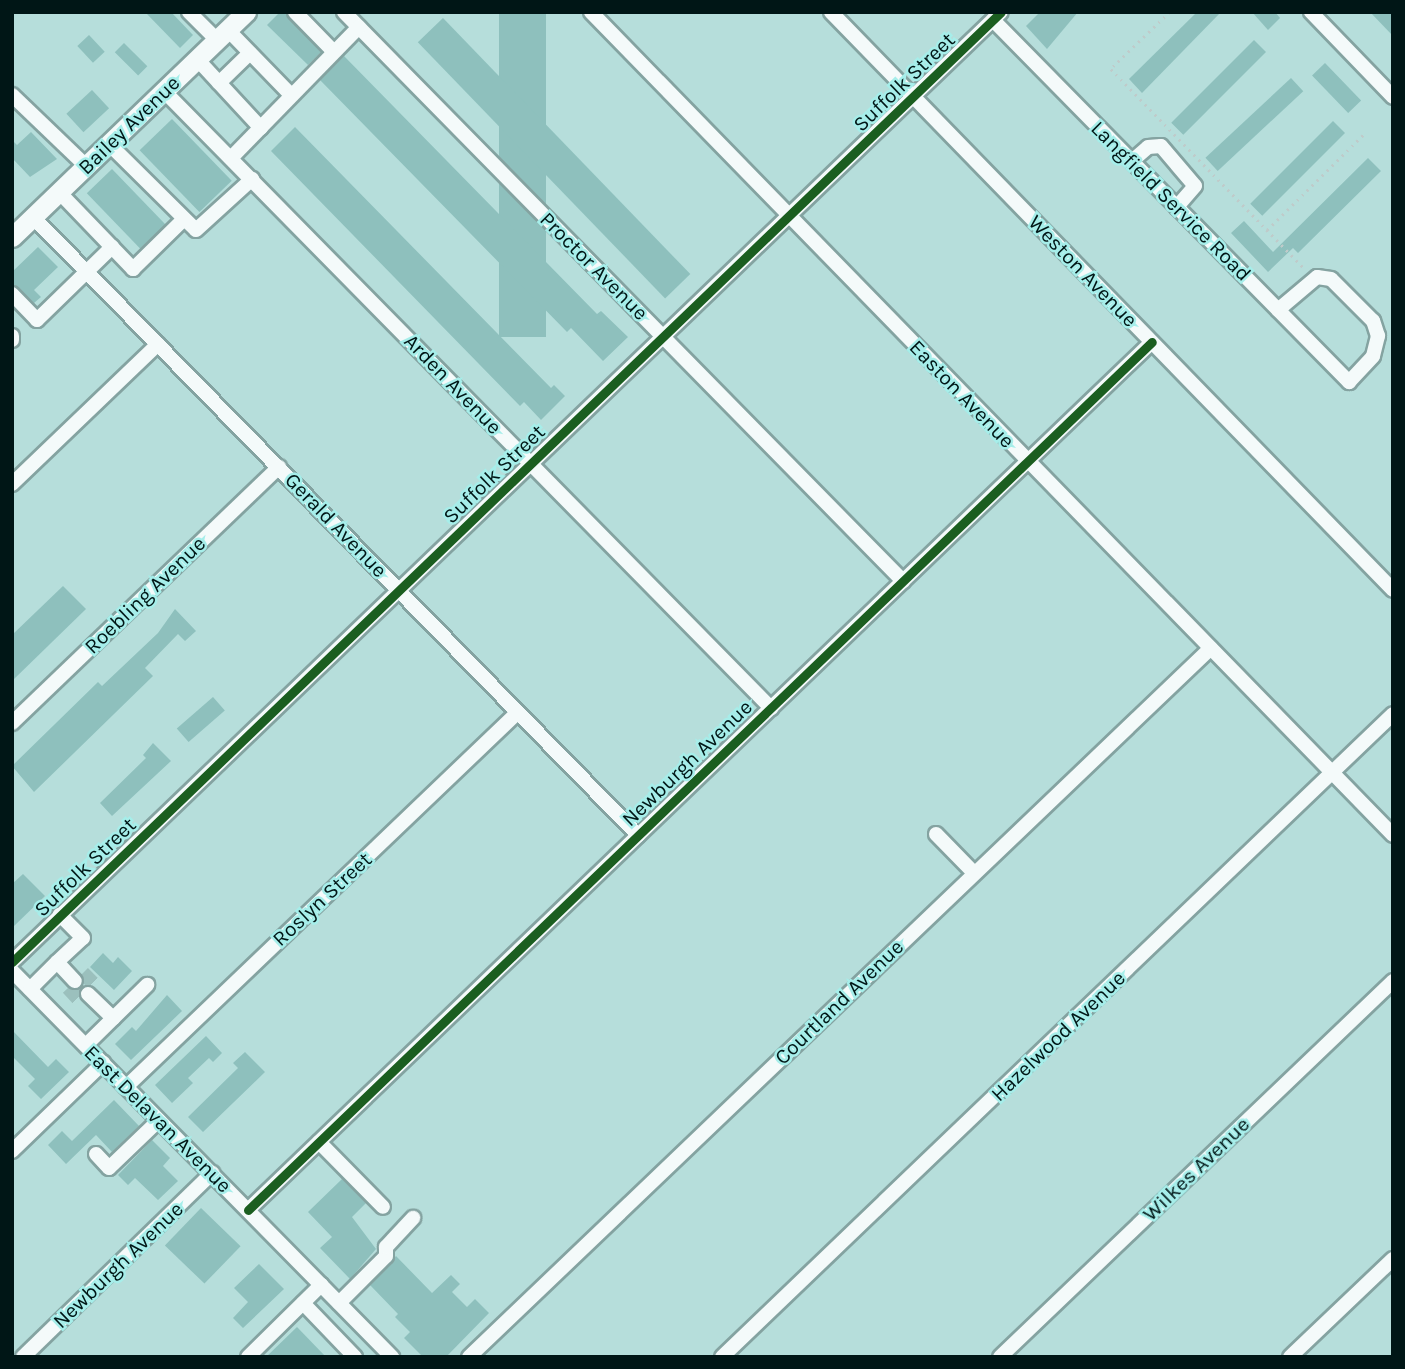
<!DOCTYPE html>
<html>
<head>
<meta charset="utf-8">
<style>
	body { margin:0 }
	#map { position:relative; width:1405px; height:1369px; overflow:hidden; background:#b6dedb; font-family:Karla,sans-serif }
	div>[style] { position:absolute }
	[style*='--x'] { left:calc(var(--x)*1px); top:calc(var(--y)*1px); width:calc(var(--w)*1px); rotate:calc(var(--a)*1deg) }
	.building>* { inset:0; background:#8ec0bd; transform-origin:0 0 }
	.minor-tunnel>* { height:14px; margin-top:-7px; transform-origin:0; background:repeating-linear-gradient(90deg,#9bc0bd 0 14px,transparent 0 21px) }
	.path>* { height:2.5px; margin-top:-1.25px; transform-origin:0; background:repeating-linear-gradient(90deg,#bfcbca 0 2px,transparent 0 7px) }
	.roads { filter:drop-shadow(2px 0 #84a3a1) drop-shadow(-2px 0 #84a3a1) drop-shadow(0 2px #84a3a1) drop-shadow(0 -2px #84a3a1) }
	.minor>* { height:14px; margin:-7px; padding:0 7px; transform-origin:7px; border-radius:7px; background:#f4fafa }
	.major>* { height:19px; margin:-9.5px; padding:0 9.5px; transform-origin:9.5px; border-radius:9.5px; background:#f4fafa }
	.cycleway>* { height:9px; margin:-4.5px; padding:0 4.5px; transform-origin:4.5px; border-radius:4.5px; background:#1b5e20 }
	span { translate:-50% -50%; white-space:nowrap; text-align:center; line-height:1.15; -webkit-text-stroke:5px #a6eeea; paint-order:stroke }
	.street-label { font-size:21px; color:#001616 }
	.frame { position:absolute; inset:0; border:14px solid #001616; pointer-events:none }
</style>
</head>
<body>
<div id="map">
	<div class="building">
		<i style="clip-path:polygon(145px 12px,171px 12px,193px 35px,180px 48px)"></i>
		<i style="clip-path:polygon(280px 12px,286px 12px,321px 52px,308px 65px,267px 25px)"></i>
		<i style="left:499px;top:12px;width:47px;height:325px"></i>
		<i style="clip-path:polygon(1040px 12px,1078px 12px,1047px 49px,1026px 26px)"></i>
		<i style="clip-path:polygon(1197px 12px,1221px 12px,1142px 93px,1129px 79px)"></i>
		<i style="clip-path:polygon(1252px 12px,1275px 12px,1280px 18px,1268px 30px)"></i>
		<i style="clip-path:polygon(1370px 12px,1393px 12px,1393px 36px)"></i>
		<i style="left:443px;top:18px;width:356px;height:35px;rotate:46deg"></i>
		<i style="left:89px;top:35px;width:23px;height:16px;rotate:47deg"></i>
		<i style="left:1254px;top:40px;width:17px;height:117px;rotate:45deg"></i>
		<i style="left:124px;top:43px;width:33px;height:13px;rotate:45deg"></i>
		<i style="clip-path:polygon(344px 56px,597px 314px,601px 311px,628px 337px,603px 361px,571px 328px,567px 332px,320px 80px)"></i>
		<i style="left:1325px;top:63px;width:52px;height:18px;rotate:46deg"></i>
		<i style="left:1291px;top:78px;width:18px;height:117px;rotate:47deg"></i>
		<i style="left:92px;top:90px;width:25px;height:35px;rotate:47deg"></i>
		<i style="left:172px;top:119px;width:86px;height:45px;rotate:46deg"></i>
		<i style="left:1333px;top:121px;width:17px;height:117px;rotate:45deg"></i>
		<i style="clip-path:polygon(295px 127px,551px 388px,554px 385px,565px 396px,541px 420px,524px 402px,520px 406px,271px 151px)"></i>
		<i style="clip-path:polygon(31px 132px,57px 159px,30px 177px,12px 158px,12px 140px,17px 145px)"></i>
		<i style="clip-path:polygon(1368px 158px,1381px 171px,1298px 253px,1293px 248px,1268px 272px,1231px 233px,1244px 221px,1273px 252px)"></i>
		<i style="left:112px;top:169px;width:77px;height:35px;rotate:46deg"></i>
		<i style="clip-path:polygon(38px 247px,58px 267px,34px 290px,41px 297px,34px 303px,12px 283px,12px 272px)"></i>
		<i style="clip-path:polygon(63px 586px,86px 609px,12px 681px,12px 635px)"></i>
		<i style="clip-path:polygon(175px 609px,196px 631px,185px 641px,178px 634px,145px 668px,153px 676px,34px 792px,12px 766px,98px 682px,102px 686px,158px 633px)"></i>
		<i style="left:213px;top:697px;width:18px;height:48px;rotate:49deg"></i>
		<i style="clip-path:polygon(153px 743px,171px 761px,112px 816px,100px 803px,146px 758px,143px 755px)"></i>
		<i style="clip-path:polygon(23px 874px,45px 896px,12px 928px,12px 884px)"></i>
		<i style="clip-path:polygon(103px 953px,113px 963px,118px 957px,132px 971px,114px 990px,90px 967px)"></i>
		<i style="clip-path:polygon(167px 995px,182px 1011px,131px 1060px,115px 1044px,132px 1027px,136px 1031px)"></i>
		<i style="clip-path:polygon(12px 1030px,48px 1067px,56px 1059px,69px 1072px,41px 1099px,28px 1086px,35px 1079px,12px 1056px)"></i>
		<i style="clip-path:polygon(206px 1036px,222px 1053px,213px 1062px,209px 1058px,188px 1078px,193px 1083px,172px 1103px,155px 1085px)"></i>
		<i style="clip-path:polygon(245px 1052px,265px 1072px,203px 1132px,188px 1117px,238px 1068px,233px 1063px)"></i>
		<i style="clip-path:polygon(114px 1100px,139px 1126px,112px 1152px,96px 1135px,66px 1164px,48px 1145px,62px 1131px,72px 1141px)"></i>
		<i style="clip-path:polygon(152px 1140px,170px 1158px,163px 1166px,178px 1181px,158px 1200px,135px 1178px,128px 1185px,118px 1175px)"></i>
		<i style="clip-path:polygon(342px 1179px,366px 1203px,352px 1217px,376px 1249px,350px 1279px,320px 1248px,332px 1237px,308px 1212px)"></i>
		<i style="left:201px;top:1208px;width:55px;height:52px;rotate:44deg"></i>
		<i style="clip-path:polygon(396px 1256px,432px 1293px,451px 1275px,460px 1284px,452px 1292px,467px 1307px,475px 1299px,489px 1313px,446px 1357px,423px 1357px,404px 1338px,410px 1332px,395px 1317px,398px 1314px,370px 1285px)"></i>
		<i style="clip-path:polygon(259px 1264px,284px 1289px,243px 1328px,233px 1318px,248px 1302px,234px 1288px)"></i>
		<i style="clip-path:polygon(297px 1327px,326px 1357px,266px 1357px)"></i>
	</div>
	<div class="minor-tunnel">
		<i style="--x:83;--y:973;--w:20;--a:45"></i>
		<i style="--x:68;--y:988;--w:19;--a:47"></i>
	</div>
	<div class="path">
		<i style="--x:1170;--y:12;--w:82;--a:136"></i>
		<i style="--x:1111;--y:69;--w:279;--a:45.9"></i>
		<i style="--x:1267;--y:230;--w:139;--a:-44.7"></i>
	</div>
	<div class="roads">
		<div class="minor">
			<i style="--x:189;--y:12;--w:40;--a:45"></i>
			<i style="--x:295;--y:12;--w:54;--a:45.7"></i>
			<i style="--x:344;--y:12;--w:798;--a:45.51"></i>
			<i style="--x:591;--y:12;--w:1149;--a:45.74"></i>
			<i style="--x:831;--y:12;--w:806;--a:45.8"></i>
			<i style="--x:1311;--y:12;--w:118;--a:46"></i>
			<i style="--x:993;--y:20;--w:508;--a:45.48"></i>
			<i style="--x:1349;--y:382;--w:35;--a:-47"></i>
			<i style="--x:1373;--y:356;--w:21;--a:-76"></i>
			<i style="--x:1378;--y:336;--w:16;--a:-108"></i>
			<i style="--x:1373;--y:321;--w:59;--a:-135"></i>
			<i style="--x:1331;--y:279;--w:14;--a:-172"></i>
			<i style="--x:1317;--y:277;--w:51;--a:139.8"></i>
			<i style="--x:228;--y:30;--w:88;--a:45.9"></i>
			<i style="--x:197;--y:59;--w:94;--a:47.2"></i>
			<i style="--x:219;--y:83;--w:43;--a:-44.1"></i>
			<i style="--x:164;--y:91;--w:866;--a:45.47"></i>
			<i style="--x:12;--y:95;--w:103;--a:43.8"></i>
			<i style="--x:109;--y:144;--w:122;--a:44.7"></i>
			<i style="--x:196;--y:230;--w:76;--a:-42.3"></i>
			<i style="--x:231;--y:158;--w:183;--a:-45.7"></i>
			<i style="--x:1132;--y:161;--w:21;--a:-41"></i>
			<i style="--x:1148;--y:147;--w:13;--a:-4"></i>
			<i style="--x:1161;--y:146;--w:52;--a:49.6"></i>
			<i style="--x:1195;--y:186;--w:28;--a:131"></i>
			<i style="--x:59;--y:192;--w:107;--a:46.1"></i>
			<i style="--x:133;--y:269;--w:71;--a:-44.4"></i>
			<i style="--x:33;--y:217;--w:865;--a:45.61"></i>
			<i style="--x:12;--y:294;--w:36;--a:46"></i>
			<i style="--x:37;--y:320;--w:105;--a:-44.2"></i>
			<i style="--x:12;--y:336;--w:4;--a:90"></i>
			<i style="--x:12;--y:484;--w:202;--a:-43.8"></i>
			<i style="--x:12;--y:723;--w:370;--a:-43.8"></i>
			<i style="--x:936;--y:834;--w:54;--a:45.7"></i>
			<i style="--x:12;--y:962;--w:1371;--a:-43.85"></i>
			<i style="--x:57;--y:962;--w:35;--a:-43"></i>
			<i style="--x:83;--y:938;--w:33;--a:-135"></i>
			<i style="--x:12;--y:971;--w:542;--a:45.45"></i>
			<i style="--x:30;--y:989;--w:38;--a:-45"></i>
			<i style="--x:57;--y:962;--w:26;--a:47"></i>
			<i style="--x:88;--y:994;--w:35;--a:44"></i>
			<i style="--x:86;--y:1045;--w:86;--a:-44.5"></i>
			<i style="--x:126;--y:1087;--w:542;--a:-43.73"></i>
			<i style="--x:319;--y:1142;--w:91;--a:45.4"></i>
			<i style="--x:12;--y:1151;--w:127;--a:-44"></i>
			<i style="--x:96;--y:1154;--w:19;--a:47"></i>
			<i style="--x:109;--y:1168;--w:69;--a:-43.8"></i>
			<i style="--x:248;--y:1210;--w:1253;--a:-43.84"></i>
			<i style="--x:303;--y:1303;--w:75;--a:46.1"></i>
			<i style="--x:339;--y:1303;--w:66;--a:-45"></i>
			<i style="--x:386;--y:1256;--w:9;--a:-90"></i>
			<i style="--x:386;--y:1247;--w:40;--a:-47"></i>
			<i style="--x:23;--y:1357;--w:264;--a:-44.2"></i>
			<i style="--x:248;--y:1357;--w:103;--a:-44.6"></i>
			<i style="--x:469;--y:1357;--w:1026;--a:-43.7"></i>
			<i style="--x:722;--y:1357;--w:929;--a:-43.78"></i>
			<i style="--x:1000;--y:1357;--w:544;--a:-43.73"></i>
			<i style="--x:1290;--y:1357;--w:142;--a:-43.6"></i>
		</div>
		<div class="major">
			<i style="--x:12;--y:237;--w:325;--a:-43.9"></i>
		</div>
	</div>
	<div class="cycleway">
		<i style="--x:12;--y:962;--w:1371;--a:-43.85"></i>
		<i style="--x:248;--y:1210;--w:1253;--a:-43.84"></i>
	</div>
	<div class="street-label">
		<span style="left:904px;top:82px;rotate:-44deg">Suffolk Street</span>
		<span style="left:129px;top:125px;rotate:-44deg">Bailey Avenue</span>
		<span style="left:1171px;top:201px;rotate:45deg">Langfield Service Road</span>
		<span style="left:594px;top:266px;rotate:45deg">Proctor Avenue</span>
		<span style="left:1083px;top:271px;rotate:46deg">Weston Avenue</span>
		<span style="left:453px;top:384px;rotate:46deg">Arden Avenue</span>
		<span style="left:962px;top:394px;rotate:46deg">Easton Avenue</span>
		<span style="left:494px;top:474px;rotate:-44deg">Suffolk Street</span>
		<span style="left:336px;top:525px;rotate:46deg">Gerald Avenue</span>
		<span style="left:145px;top:595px;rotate:-44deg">Roebling Avenue</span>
		<span style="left:687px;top:763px;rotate:-44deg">Newburgh Avenue</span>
		<span style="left:85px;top:867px;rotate:-44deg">Suffolk Street</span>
		<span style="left:322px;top:899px;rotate:-43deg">Roslyn Street</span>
		<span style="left:839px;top:1002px;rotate:-44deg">Courtland Avenue</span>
		<span style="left:1058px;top:1036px;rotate:-44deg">Hazelwood Avenue</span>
		<span style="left:158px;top:1119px;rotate:45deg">East Delavan Avenue</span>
		<span style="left:1196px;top:1169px;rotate:-44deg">Wilkes Avenue</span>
		<span style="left:118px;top:1265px;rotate:-44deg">Newburgh Avenue</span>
	</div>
	<div class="frame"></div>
</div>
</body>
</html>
